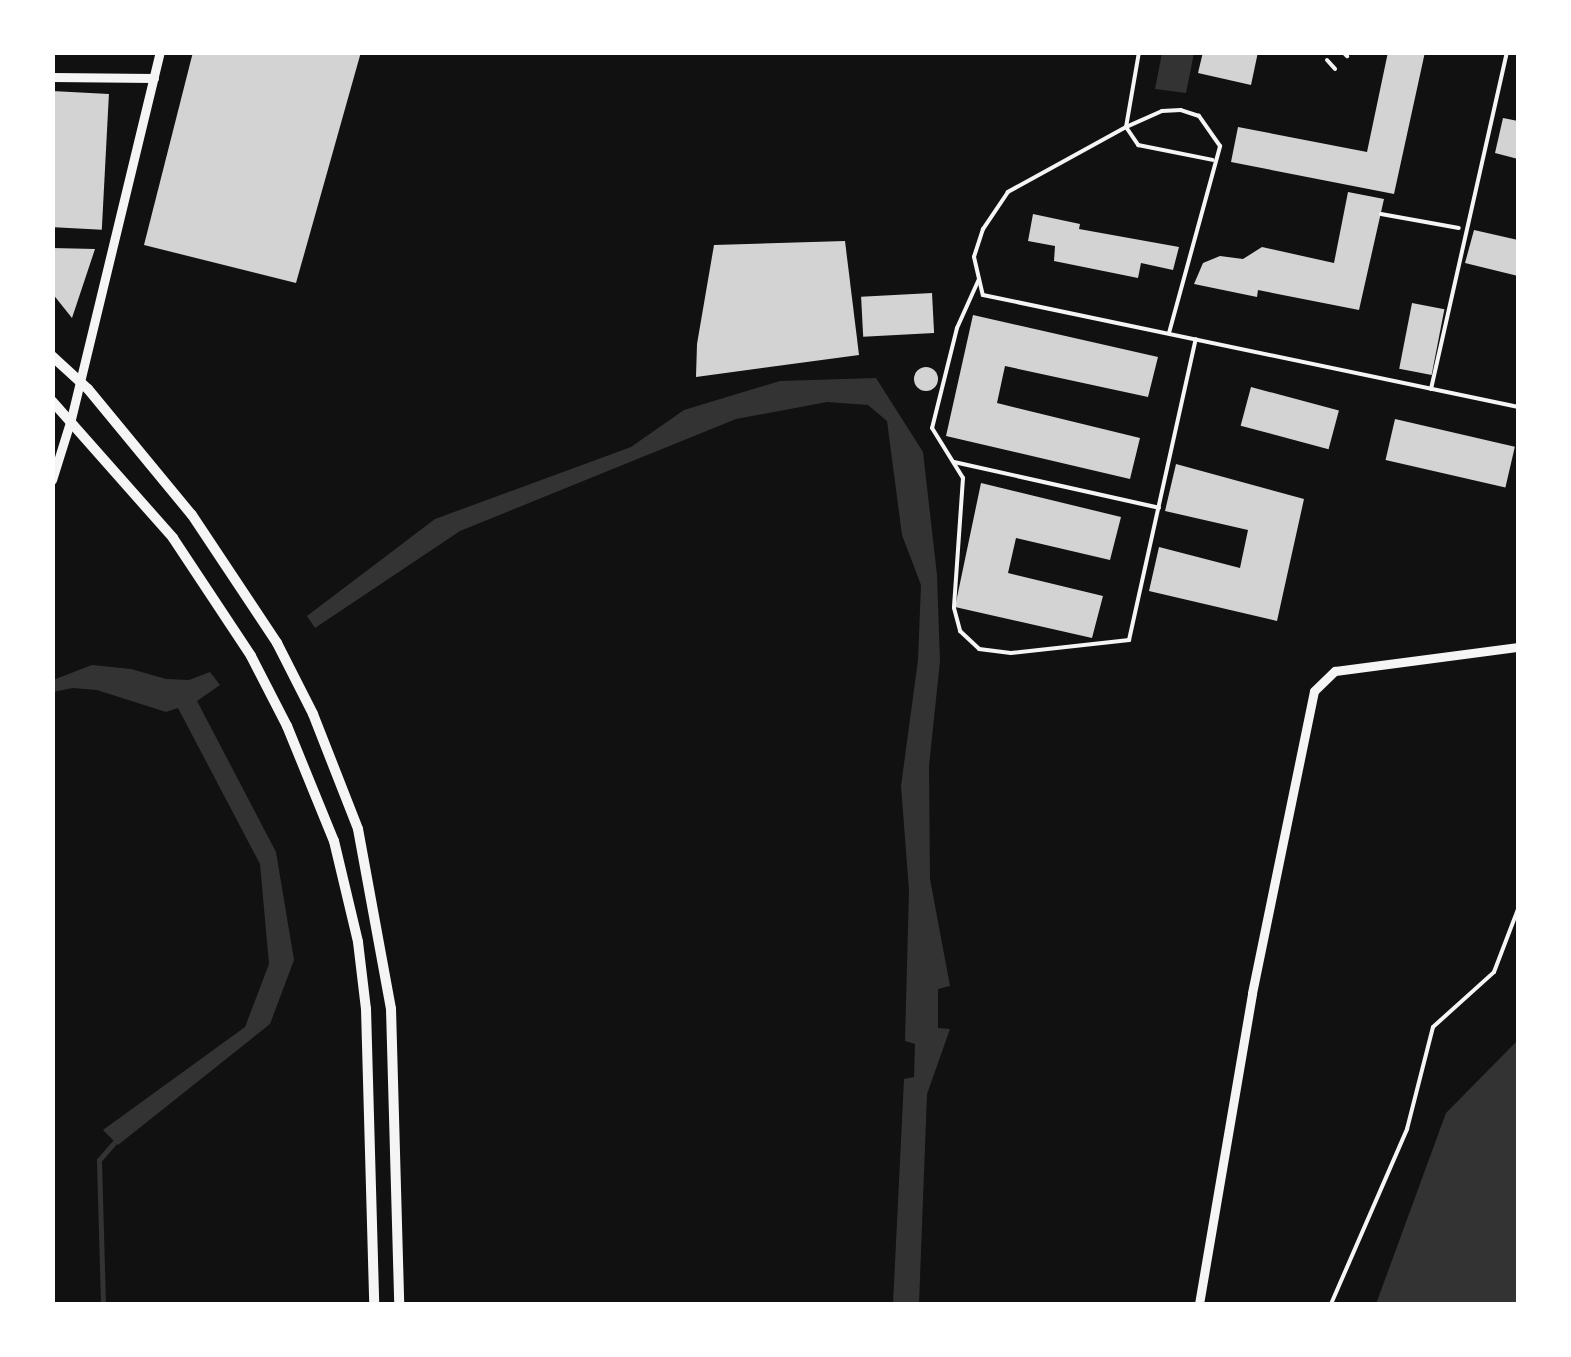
<!DOCTYPE html>
<html>
<head>
<meta charset="utf-8">
<style>
	body { margin:0 }
	#map { position:relative; width:1571px; height:1357px; overflow:hidden; background:#111; font-family:"Public Sans",sans-serif }
	div>[style] { position:absolute }
	[style*='--x'] { left:calc(var(--x)*1px); top:calc(var(--y)*1px); width:calc(var(--w)*1px); rotate:calc(var(--a)*1deg) }
	.water>* { inset:0; background:#333 }
	.stream>* { height:5px; margin:-2.5px; padding:0 2.5px; transform-origin:2.5px; border-radius:2.5px; background:#333 }
	.building>* { inset:0; background:#d3d3d3; transform-origin:0 0 }
	.round { border-radius:50% }
	.path>* { height:4px; margin:-2px; padding:0 2px; transform-origin:2px; border-radius:2px; background:#f5f5f5 }
	.service>* { height:4px; margin:-2px; padding:0 2px; transform-origin:2px; border-radius:2px; background:#f5f5f5 }
	.tertiary>* { height:9px; margin:-4.5px; padding:0 4.5px; transform-origin:4.5px; border-radius:4.5px; background:#f5f5f5 }
	.secondary>* { height:10px; margin:-5px; padding:0 5px; transform-origin:5px; border-radius:5px; background:#f5f5f5 }
	span { translate:-50% -50%; white-space:nowrap; text-align:center; line-height:1.15; -webkit-text-stroke:10px #fff; paint-order:stroke }
	.frame { position:absolute; inset:0; border:55px solid #fff; pointer-events:none }
</style>
</head>
<body>
<div id="map">
	<div class="water">
		<i style="clip-path:polygon(1162px 53px,1194px 53px,1186px 93px,1155px 89px)"></i>
		<i style="clip-path:polygon(876px 378px,923px 452px,937px 575px,940px 661px,929px 766px,930px 879px,950px 986px,938px 989px,938px 1028px,950px 1029px,927px 1094px,919px 1304px,893px 1304px,904px 1079px,914px 1077px,915px 1044px,905px 1041px,909px 890px,901px 786px,918px 660px,921px 585px,902px 535px,887px 421px,868px 405px,827px 402px,736px 419px,460px 531px,315px 628px,307px 616px,435px 519px,631px 447px,684px 410px,780px 381px)"></i>
		<i style="clip-path:polygon(92px 665px,131px 669px,166px 679px,189px 680px,210px 672px,220px 685px,197px 701px,276px 852px,294px 960px,270px 1024px,118px 1145px,103px 1130px,245px 1027px,269px 964px,260px 864px,178px 708px,166px 712px,97px 690px,73px 688px,53px 692px,53px 680px)"></i>
		<i style="clip-path:polygon(1518px 1040px,1518px 1304px,1376px 1304px,1446px 1113px)"></i>
	</div>
	<div class="stream">
		<i style="--x:103;--y:1304;--w:144;--a:-91.6"></i>
		<i style="--x:99;--y:1160;--w:28;--a:-49"></i>
	</div>
	<div class="building">
		<i style="clip-path:polygon(193px 52px,361px 52px,296px 283px,144px 245px)"></i>
		<i style="clip-path:polygon(1203px 52px,1258px 52px,1251px 85px,1198px 73px)"></i>
		<i style="clip-path:polygon(1388px 52px,1425px 52px,1394px 194px,1231px 162px,1238px 127px,1367px 152px)"></i>
		<i style="left:52px;top:91px;width:57px;height:136px;rotate:3deg"></i>
		<i style="clip-path:polygon(1503px 118px,1518px 121px,1518px 159px,1495px 153px)"></i>
		<i style="clip-path:polygon(1348px 192px,1384px 199px,1359px 310px,1258px 290px,1257px 297px,1194px 284px,1203px 263px,1220px 256px,1243px 259px,1262px 247px,1334px 263px)"></i>
		<i style="clip-path:polygon(1033px 214px,1080px 224px,1079px 229px,1179px 247px,1173px 270px,1141px 263px,1138px 278px,1054px 261px,1055px 246px,1028px 241px)"></i>
		<i style="clip-path:polygon(1474px 230px,1518px 240px,1518px 276px,1465px 263px)"></i>
		<i style="clip-path:polygon(845px 241px,859px 355px,696px 377px,697px 344px,714px 245px)"></i>
		<i style="clip-path:polygon(52px 248px,95px 249px,72px 318px,52px 293px)"></i>
		<i style="left:932px;top:293px;width:40px;height:71px;rotate:87deg"></i>
		<i style="left:1412px;top:303px;width:33px;height:67px;rotate:11deg"></i>
		<i style="clip-path:polygon(973px 315px,1158px 357px,1148px 397px,1005px 366px,997px 403px,1140px 438px,1130px 479px,946px 436px)"></i>
		<i class="round" style="left:914px;top:367px;width:24px;height:24px"></i>
		<i style="left:1251px;top:387px;width:91px;height:40px;rotate:15deg"></i>
		<i style="left:1395px;top:419px;width:123px;height:42px;rotate:13deg"></i>
		<i style="clip-path:polygon(1176px 464px,1304px 499px,1277px 621px,1149px 591px,1159px 547px,1240px 568px,1248px 530px,1165px 511px)"></i>
		<i style="clip-path:polygon(981px 483px,1121px 517px,1110px 560px,1016px 538px,1008px 573px,1103px 596px,1092px 638px,955px 607px)"></i>
	</div>
	<div class="path">
		<i style="--x:1343;--y:52;--w:6;--a:45"></i>
		<i style="--x:1327;--y:60;--w:12;--a:48"></i>
		<i style="--x:1381;--y:214;--w:79;--a:10.2"></i>
		<i style="--x:1331;--y:1304;--w:191;--a:-66.5"></i>
		<i style="--x:1407;--y:1129;--w:105;--a:-75.7"></i>
		<i style="--x:1433;--y:1027;--w:82;--a:-42"></i>
		<i style="--x:1494;--y:972;--w:67;--a:-69.1"></i>
	</div>
	<div class="service">
		<i style="--x:1139;--y:52;--w:76;--a:99.8"></i>
		<i style="--x:1126;--y:127;--w:22;--a:56"></i>
		<i style="--x:1138;--y:145;--w:76;--a:11.3"></i>
		<i style="--x:979;--y:279;--w:54;--a:114.2"></i>
		<i style="--x:957;--y:328;--w:103;--a:104"></i>
		<i style="--x:932;--y:428;--w:59;--a:58.2"></i>
		<i style="--x:963;--y:478;--w:130;--a:94"></i>
		<i style="--x:954;--y:608;--w:24;--a:75"></i>
		<i style="--x:960;--y:631;--w:26;--a:43"></i>
		<i style="--x:979;--y:649;--w:32;--a:7"></i>
		<i style="--x:1011;--y:653;--w:119;--a:-6.3"></i>
		<i style="--x:1129;--y:640;--w:308;--a:-77.5"></i>
		<i style="--x:1169;--y:333;--w:194;--a:-74.7"></i>
		<i style="--x:1220;--y:146;--w:37;--a:-125"></i>
		<i style="--x:1199;--y:116;--w:19;--a:-162"></i>
		<i style="--x:1181;--y:110;--w:19;--a:177"></i>
		<i style="--x:1162;--y:111;--w:39;--a:156"></i>
		<i style="--x:1126;--y:127;--w:135;--a:151.2"></i>
		<i style="--x:1008;--y:192;--w:45;--a:124"></i>
		<i style="--x:983;--y:229;--w:29;--a:108"></i>
		<i style="--x:974;--y:257;--w:39;--a:77"></i>
		<i style="--x:983;--y:295;--w:547;--a:11.82"></i>
		<i style="--x:1431;--y:389;--w:345;--a:-77.3"></i>
		<i style="--x:954;--y:462;--w:210;--a:12.6"></i>
	</div>
	<div class="tertiary">
		<i style="--x:52;--y:77;--w:102;--a:0.6"></i>
		<i style="--x:52;--y:480;--w:64;--a:-72.7"></i>
		<i style="--x:71;--y:419;--w:378;--a:-76.4"></i>
		<i style="--x:1199;--y:1304;--w:315;--a:-80.3"></i>
		<i style="--x:1252;--y:993;--w:308;--a:-78.4"></i>
		<i style="--x:1314;--y:691;--w:29;--a:-44"></i>
		<i style="--x:1335;--y:671;--w:185;--a:-7.5"></i>
	</div>
	<div class="secondary">
		<i style="--x:52;--y:356;--w:49;--a:42.5"></i>
		<i style="--x:88;--y:389;--w:163;--a:50.5"></i>
		<i style="--x:192;--y:515;--w:154;--a:56.4"></i>
		<i style="--x:277;--y:643;--w:80;--a:63.1"></i>
		<i style="--x:313;--y:714;--w:123;--a:68.6"></i>
		<i style="--x:358;--y:829;--w:183;--a:79.6"></i>
		<i style="--x:391;--y:1009;--w:295;--a:88.4"></i>
		<i style="--x:52;--y:401;--w:183;--a:48.5"></i>
		<i style="--x:173;--y:538;--w:141;--a:56.5"></i>
		<i style="--x:251;--y:656;--w:79;--a:62.8"></i>
		<i style="--x:287;--y:726;--w:124;--a:67.8"></i>
		<i style="--x:334;--y:841;--w:104;--a:76.6"></i>
		<i style="--x:358;--y:942;--w:67;--a:83.2"></i>
		<i style="--x:366;--y:1009;--w:295;--a:88.4"></i>
	</div>
	<div class="frame"></div>
</div>
</body>
</html>
